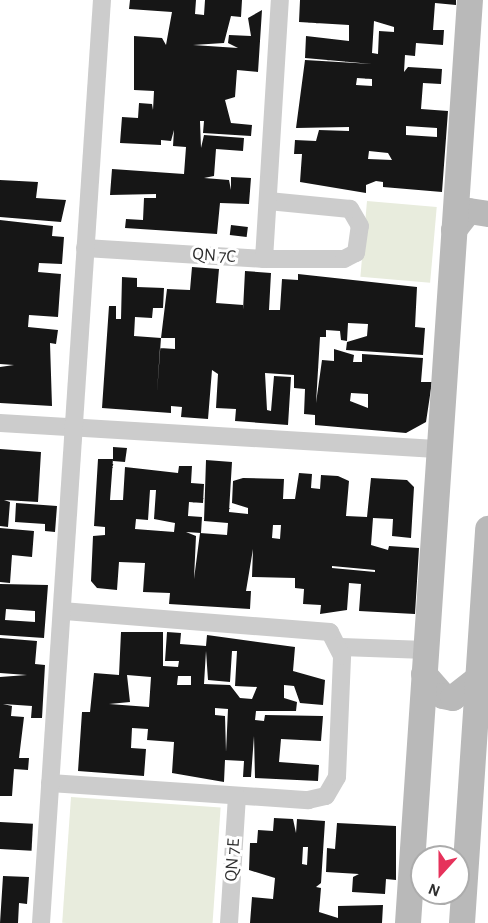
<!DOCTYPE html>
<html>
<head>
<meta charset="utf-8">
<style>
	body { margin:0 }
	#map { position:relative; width:488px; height:923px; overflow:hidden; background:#fff; font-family:"Alegreya Sans",sans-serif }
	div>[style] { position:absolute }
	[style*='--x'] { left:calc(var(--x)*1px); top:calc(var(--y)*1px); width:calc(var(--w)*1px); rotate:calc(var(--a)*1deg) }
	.green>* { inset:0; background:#e8ecdd; transform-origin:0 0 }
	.building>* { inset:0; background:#161616; transform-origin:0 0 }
	.minor>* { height:18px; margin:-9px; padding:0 9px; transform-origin:9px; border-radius:9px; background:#ccc }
	.secondary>* { height:26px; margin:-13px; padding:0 13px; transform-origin:13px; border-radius:13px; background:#b9b9b9 }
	span { translate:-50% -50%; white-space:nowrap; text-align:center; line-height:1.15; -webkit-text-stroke:6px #fff; paint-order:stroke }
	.street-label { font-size:18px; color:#2f2f2f }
	.north { position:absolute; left:410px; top:845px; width:60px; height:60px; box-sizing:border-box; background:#fff; border:2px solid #acacac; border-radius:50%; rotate:201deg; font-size:16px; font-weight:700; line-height:24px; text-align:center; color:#2f2f2f }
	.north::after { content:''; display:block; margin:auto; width:21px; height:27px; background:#e6325b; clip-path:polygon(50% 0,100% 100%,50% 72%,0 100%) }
</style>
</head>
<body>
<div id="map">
	<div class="green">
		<i style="left:367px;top:201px;width:70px;height:76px;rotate:5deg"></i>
		<i style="left:71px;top:797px;width:150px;height:126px;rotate:4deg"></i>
	</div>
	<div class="building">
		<i style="clip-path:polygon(130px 0,196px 0,195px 14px,204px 15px,205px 0,242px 0,241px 17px,231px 16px,224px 43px,193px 45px,238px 48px,228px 43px,229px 35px,251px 36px,248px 18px,262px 10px,258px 72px,237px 70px,235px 97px,225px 100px,231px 123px,252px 125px,251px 136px,203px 133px,204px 121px,200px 121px,201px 148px,204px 135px,244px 138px,243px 151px,216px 149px,214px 176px,204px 178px,229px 180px,231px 190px,231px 177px,251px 178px,249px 204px,220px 203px,217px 234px,125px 228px,126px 219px,143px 220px,144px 198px,156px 198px,156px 194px,110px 195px,112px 169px,184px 174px,186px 147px,173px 146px,174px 130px,171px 141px,161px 140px,161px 145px,120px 143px,122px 117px,138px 118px,139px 103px,152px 104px,153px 110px,154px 91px,134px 90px,134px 36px,162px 38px,166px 45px,172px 12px,129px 9px)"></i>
		<i style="clip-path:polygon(evenodd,300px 0,456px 0,456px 5px,435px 3px,433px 30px,444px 30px,443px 45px,416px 43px,415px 56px,405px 55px,404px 72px,408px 67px,442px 69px,441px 84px,423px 83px,421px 109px,448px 111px,442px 192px,383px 187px,383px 182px,376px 181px,366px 185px,366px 193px,300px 182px,302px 154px,294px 154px,295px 140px,316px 141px,319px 130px,349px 131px,349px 127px,296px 128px,305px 60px,372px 64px,305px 58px,306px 36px,349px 41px,349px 25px,299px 22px,300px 0,374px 21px,394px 27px,394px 32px,379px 31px,378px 54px,372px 53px,374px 21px,300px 0,357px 78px,372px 79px,372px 86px,356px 85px,357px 78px,300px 0,406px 126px,437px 128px,437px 137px,406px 135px,406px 126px,300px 0,369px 151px,388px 153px,392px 160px,368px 159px,369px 151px)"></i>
		<i style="clip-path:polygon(0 180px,38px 182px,36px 198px,66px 200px,61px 222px,0 217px)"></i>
		<i style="clip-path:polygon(0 220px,53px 226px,52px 236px,64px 237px,62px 264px,39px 263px,38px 272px,61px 274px,58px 317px,29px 315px,28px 327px,58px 330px,56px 344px,50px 343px,52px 406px,0 403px,0 367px,14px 365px,0 364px)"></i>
		<i style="left:231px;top:225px;width:17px;height:10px;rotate:7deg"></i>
		<i style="clip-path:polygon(evenodd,192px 267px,219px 269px,216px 303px,243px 305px,243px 310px,245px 271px,271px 273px,269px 310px,280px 310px,282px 279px,298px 280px,298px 274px,417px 287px,415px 327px,425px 328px,423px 355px,346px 350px,347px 342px,367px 336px,368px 324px,348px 323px,347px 341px,341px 340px,340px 331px,326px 330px,326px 337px,320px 337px,316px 403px,322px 360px,334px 361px,334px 349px,354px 355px,353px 362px,362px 362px,362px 354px,423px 358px,421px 382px,432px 382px,426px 422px,406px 433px,315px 425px,315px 415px,304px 414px,305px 389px,294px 388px,294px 375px,265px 373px,267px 410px,271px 411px,274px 376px,291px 377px,288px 425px,235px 421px,236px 409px,216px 408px,218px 374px,212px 370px,208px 419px,181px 417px,182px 407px,171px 406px,171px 413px,102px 408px,109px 306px,116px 306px,116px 319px,121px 319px,122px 277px,137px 278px,137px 287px,164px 288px,163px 308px,153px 308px,152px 318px,135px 317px,134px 336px,161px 338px,157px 393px,160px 348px,175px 349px,175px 338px,161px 338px,167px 289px,190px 290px,192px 267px,351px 393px,368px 394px,368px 408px,350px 401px,351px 393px)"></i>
		<i style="clip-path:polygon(113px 447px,127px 448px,125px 462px,113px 461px)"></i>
		<i style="clip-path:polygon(0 449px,41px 452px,38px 502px,4px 500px,10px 502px,8px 527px,0 526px)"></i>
		<i style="clip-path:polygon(evenodd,98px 459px,113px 459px,110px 500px,123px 500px,125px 467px,178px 473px,179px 466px,192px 466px,191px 483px,204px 484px,203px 503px,189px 502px,188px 516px,202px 517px,201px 533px,186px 532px,196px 536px,194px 579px,200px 533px,227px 535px,228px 523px,204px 521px,206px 460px,232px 462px,229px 512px,248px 514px,248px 508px,232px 503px,233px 481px,243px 478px,284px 479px,283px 499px,295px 499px,299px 473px,312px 474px,311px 488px,320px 489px,321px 475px,338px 476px,349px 481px,346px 516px,367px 517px,371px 478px,407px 480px,414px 487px,411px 538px,392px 536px,393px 519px,373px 518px,371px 545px,388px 550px,389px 546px,419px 548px,415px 614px,359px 611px,361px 584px,349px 583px,347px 610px,320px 614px,321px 605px,303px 604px,304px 589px,295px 588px,295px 578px,252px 577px,253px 549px,246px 591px,251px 591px,250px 609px,169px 604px,170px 593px,143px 592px,145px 563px,119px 562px,117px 590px,97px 588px,91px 581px,93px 536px,105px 535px,105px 527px,94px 526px,98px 459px,150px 490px,156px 490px,154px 519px,175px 523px,174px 532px,135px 529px,136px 519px,148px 520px,150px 490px,98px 459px,273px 525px,281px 525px,280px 539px,272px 538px,273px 525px,98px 459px,332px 566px,375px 570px,375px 572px,332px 568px,332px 566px)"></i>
		<i style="clip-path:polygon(16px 503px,57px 506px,55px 532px,45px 531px,45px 524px,15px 522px)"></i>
		<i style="clip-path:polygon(0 528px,34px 531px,32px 557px,12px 555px,10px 583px,0 582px)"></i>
		<i style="clip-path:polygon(evenodd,0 584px,48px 585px,44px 638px,0 635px,0 584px,6px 609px,35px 611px,35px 622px,5px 620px,6px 609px)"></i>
		<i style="clip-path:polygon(evenodd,121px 632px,163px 632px,163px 666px,178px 667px,179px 661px,165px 661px,167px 632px,181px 633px,180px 644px,206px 646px,207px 635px,295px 647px,293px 671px,325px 680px,323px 705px,300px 703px,294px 686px,284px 685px,284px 698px,297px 702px,296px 711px,256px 711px,255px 720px,264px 721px,265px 715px,323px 716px,321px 741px,281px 739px,279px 762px,319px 765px,318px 781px,255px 778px,254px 736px,251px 777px,243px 777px,244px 761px,225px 760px,224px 782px,172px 773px,174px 742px,147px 740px,148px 729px,132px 728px,131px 748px,146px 749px,144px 776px,78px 771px,82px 712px,90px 712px,94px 673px,119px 675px,121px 632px,206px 651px,208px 680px,230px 682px,232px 651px,237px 651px,235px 686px,257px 687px,252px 699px,240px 698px,230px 685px,204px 684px,206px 651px,121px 632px,127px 675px,151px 677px,149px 707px,109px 704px,130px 702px,127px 675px,121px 632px,178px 676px,191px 676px,191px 685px,177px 685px,178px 676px,121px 632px,215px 708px,228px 709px,226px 752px,225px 716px,215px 715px,215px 708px)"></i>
		<i style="clip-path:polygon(0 638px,37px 641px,35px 664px,45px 665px,42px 718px,31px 718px,32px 706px,3px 704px,12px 706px,11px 716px,24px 717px,19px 758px,29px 758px,28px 770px,14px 769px,12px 796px,0 796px,0 677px,27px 675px,0 673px)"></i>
		<i style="clip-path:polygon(evenodd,274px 818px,293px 819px,296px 833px,297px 819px,325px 821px,321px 883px,316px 887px,321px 888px,319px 912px,338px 918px,338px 906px,383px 905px,382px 923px,250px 923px,252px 897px,273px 899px,275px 878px,249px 870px,250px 843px,257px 843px,258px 830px,273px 831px,274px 818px,303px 847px,308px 847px,307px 865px,302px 864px,303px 847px)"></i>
		<i style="left:0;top:822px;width:33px;height:27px;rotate:3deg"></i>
		<i style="clip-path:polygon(337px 823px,396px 826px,396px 880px,386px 879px,385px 894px,352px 892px,353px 877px,359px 874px,326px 872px,327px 848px,335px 849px)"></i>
		<i style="clip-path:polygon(3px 876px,29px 877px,27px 904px,19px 903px,18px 923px,0 923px)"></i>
	</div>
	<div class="minor">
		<i style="--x:85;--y:248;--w:179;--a:3.5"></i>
		<i style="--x:264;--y:259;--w:80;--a:0"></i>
		<i style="--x:344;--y:259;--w:13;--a:-27"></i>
		<i style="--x:356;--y:253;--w:27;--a:-82"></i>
		<i style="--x:360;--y:226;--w:20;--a:-120"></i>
		<i style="--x:350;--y:209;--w:82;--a:-174.4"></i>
		<i style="--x:264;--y:259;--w:259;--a:-86.5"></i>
		<i style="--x:0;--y:423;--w:441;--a:3.4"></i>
		<i style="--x:341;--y:647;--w:85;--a:2"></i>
		<i style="--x:50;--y:783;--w:259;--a:3.8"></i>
		<i style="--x:308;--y:800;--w:18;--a:-13"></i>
		<i style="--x:326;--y:796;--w:22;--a:-60"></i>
		<i style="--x:337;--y:777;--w:121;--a:-87.6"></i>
		<i style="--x:342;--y:656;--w:27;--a:-117"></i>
		<i style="--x:330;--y:632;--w:266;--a:-175.5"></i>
		<i style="--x:41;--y:923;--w:925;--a:-86.22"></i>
		<i style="--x:229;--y:923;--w:126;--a:-86.4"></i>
	</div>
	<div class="secondary">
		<i style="--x:454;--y:230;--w:24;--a:-52"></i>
		<i style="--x:469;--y:211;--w:19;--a:9"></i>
		<i style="--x:424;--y:674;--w:29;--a:49"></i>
		<i style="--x:443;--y:696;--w:10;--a:11"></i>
		<i style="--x:453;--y:698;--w:33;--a:-38"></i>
		<i style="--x:408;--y:923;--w:925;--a:-86.16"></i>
		<i style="--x:462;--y:923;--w:395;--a:-86.2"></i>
	</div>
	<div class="street-label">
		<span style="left:214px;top:256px;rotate:4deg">QN 7C</span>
		<span style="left:233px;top:860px;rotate:-86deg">QN 7E</span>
	</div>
	<div class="north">N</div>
</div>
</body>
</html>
